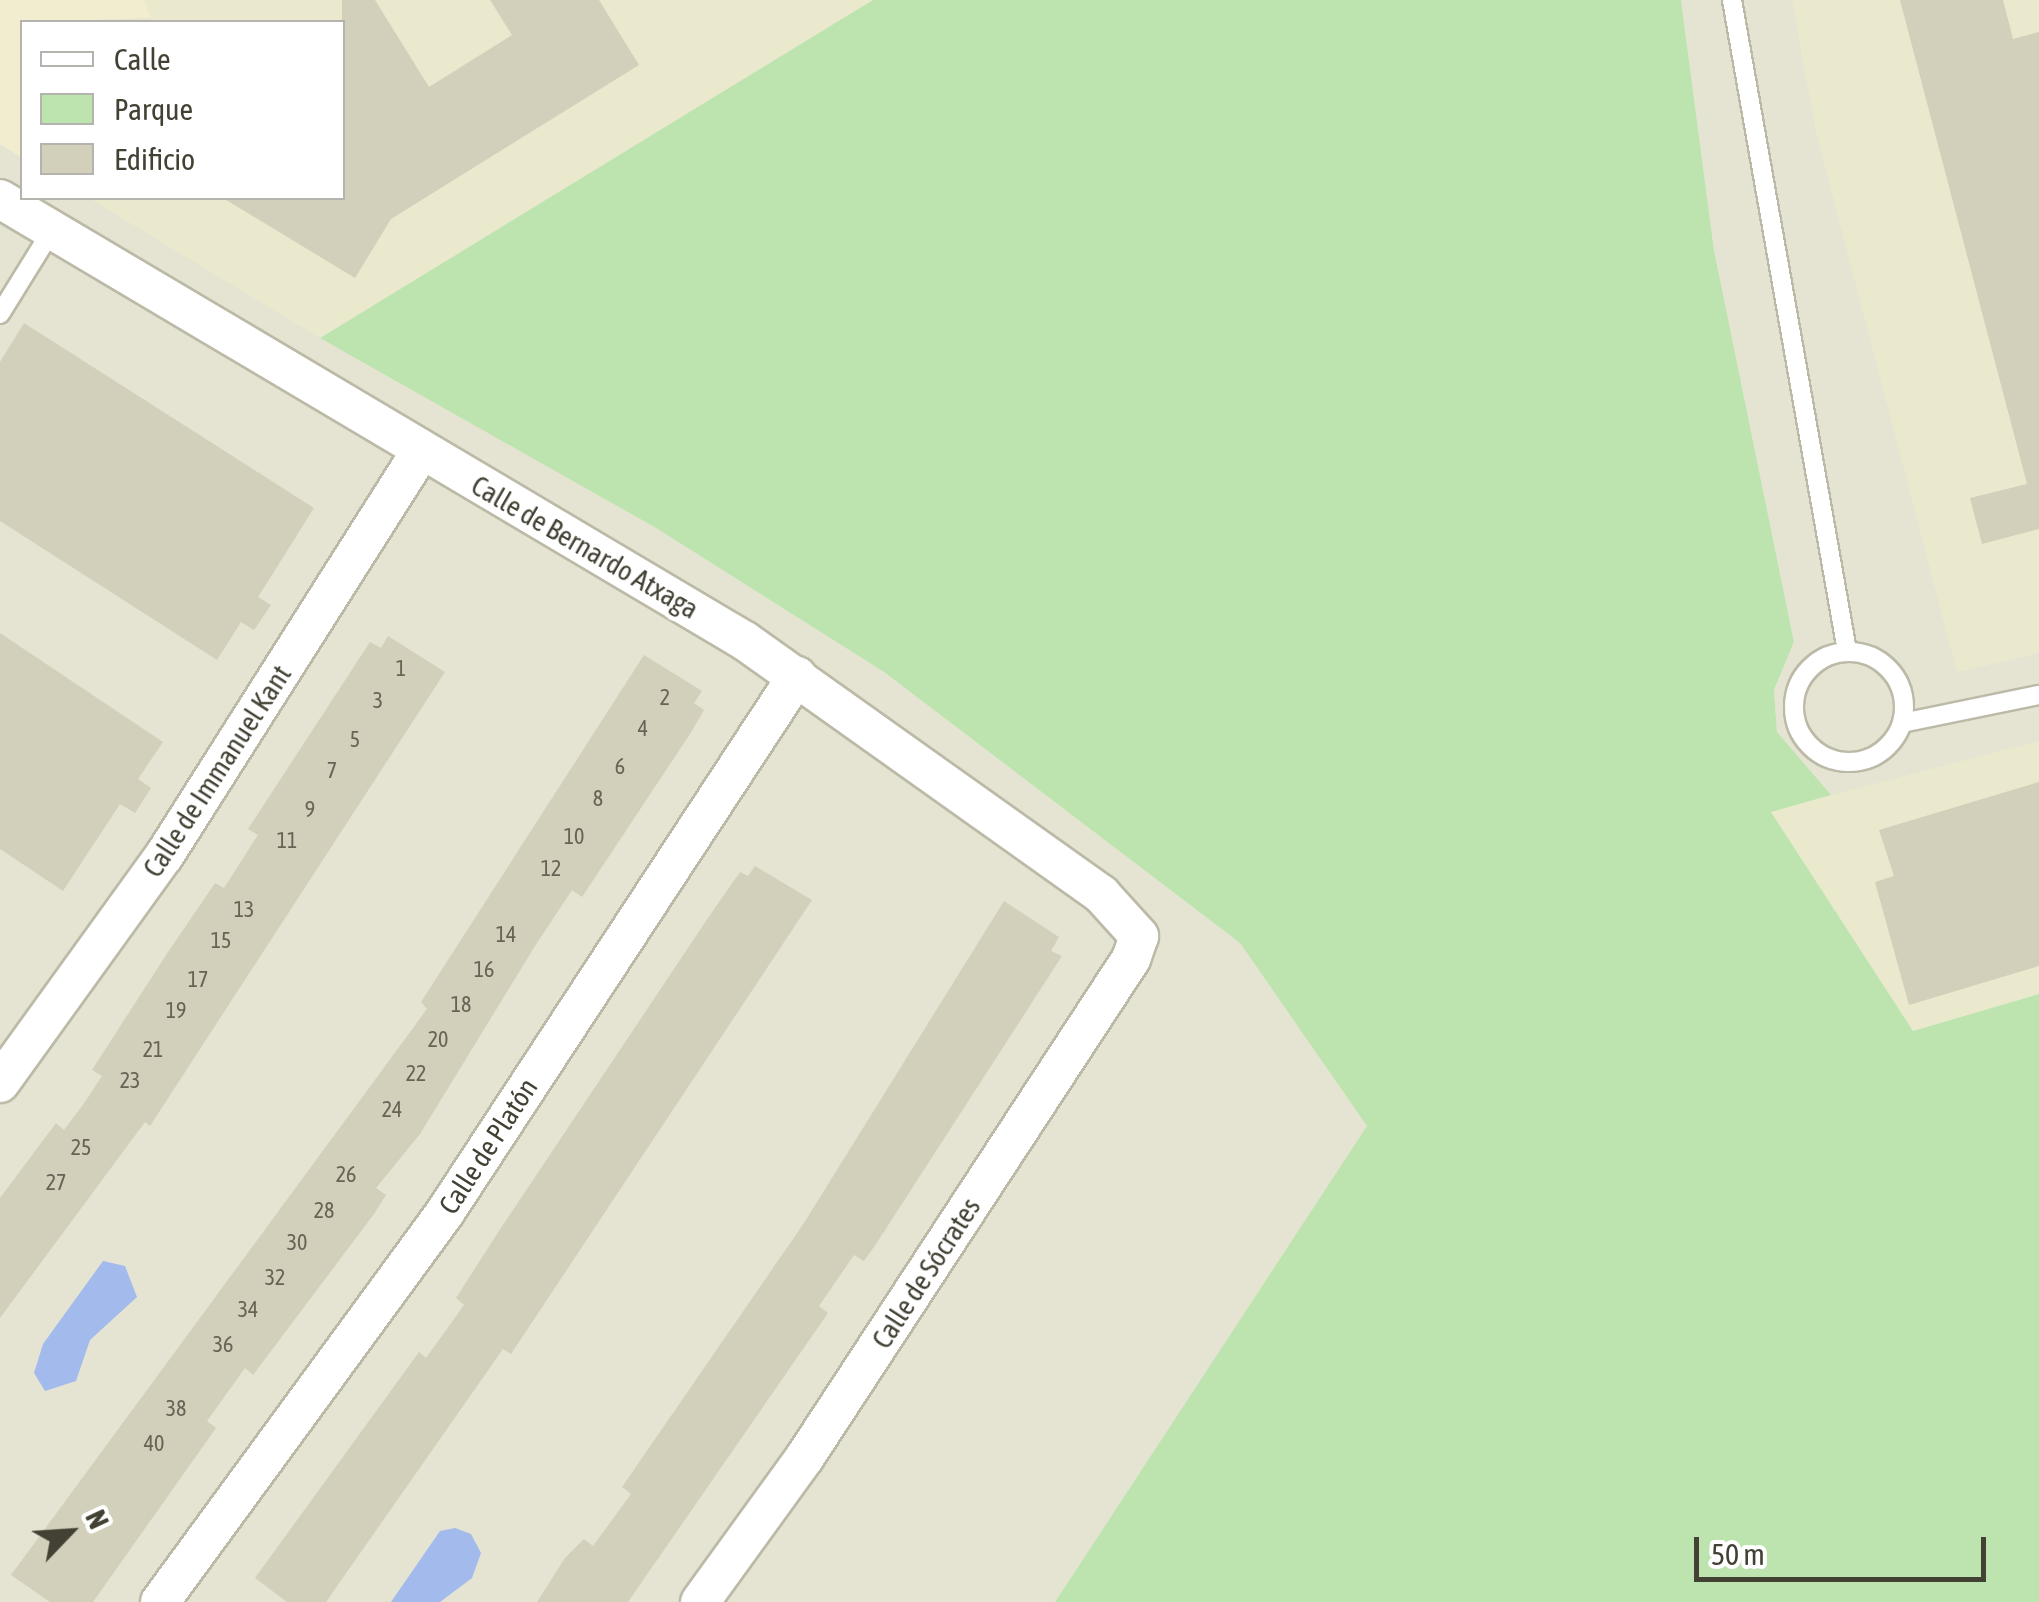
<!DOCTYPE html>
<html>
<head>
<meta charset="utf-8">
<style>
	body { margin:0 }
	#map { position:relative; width:2039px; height:1602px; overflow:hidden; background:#f1f0e4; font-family:"Asap Condensed",sans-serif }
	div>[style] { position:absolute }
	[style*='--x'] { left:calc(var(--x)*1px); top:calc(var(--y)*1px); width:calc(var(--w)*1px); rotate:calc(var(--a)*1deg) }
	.residential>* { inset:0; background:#e5e4d2 }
	.commercial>* { inset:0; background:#f3edcf }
	.education>* { inset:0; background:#eae9ce }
	.green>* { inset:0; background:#bde4ae }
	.water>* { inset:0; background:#a2baec }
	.building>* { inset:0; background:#d2cfba }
	.roads { filter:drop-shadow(2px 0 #bcbaa7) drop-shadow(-2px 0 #bcbaa7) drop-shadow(0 2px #bcbaa7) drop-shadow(0 -2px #bcbaa7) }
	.lane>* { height:18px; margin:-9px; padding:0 9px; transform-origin:9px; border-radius:9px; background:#fff }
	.lane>.ring { margin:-9px; padding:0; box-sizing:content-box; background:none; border:18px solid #fff; border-radius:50% }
	.street>* { height:38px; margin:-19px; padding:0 19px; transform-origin:19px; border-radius:19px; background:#fff }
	span { translate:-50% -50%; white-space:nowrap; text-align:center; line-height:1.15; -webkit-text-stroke:9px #fff; paint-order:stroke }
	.number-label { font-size:22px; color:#676456 }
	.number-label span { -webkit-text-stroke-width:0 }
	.street-label { font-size:28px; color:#434134 }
	.legend { position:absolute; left:20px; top:20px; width:325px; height:180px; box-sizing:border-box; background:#fff; border:2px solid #b4b3ae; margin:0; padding:12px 18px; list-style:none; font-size:30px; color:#434134 }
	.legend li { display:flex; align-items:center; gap:20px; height:50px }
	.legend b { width:50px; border:2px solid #b4b3ae }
	.north { position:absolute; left:20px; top:1482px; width:100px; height:100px; -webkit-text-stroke:8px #fff; paint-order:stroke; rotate:65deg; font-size:28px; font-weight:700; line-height:40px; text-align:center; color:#434134 }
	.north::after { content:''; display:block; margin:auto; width:35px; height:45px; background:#434134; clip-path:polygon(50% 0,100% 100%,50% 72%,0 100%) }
	.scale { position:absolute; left:1694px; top:1537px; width:292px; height:45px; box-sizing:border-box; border:5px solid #434134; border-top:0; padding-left:12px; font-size:30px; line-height:35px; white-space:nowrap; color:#434134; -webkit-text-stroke:8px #fff; paint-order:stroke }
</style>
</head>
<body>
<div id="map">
	<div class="residential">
		<i style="clip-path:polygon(evenodd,0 0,873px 0,321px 337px,656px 528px,884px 672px,1240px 943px,1368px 1126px,1055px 1602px,0 1602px,0 0,22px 22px,342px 22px,342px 198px,22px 198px,22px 22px)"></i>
		<i style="clip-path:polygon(1681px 0,2039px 0,2039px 994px,1770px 811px,1830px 795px,1777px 733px,1774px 690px,1794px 642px,1714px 250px)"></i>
	</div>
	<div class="commercial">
		<i style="clip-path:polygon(0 0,144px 0,155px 18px,22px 22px,22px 158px,0 144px)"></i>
	</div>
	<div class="education">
		<i style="clip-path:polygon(144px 0,873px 0,320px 338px,89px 198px,342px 198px,342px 22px,152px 22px)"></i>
		<i style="clip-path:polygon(1792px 0,2039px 0,2039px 653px,1957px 672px,1816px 132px)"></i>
		<i style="clip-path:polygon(2039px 741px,2039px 994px,1913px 1031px,1770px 811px)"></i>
	</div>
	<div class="green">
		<i style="clip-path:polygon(873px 0,1681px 0,1714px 250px,1794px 642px,1774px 690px,1777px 732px,1831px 795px,1771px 812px,1913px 1031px,2039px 994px,2039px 1602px,1055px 1602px,1367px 1126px,1240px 943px,884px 672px,656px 528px,320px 338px)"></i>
	</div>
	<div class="water">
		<i style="clip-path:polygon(103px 1261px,125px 1266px,137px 1297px,90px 1340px,76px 1381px,45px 1391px,34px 1373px,43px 1344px)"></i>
		<i style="clip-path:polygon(455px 1528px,471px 1534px,481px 1553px,472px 1578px,440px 1602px,391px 1602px,440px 1531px)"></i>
	</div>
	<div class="building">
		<i style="clip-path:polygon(342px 0,375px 0,429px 87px,512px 35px,490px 0,599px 0,639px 65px,391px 219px,355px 278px,223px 198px,342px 198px)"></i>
		<i style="clip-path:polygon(1900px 0,2003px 0,2013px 39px,2039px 32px,2039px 529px,1982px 544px,1970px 498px,2027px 484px)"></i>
		<i style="clip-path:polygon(24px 323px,314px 508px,258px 597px,271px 605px,254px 630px,241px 622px,217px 660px,0 521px,0 362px)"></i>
		<i style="clip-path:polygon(0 633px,163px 742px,138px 779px,151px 788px,135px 813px,120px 804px,63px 891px,0 849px)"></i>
		<i style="clip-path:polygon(388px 636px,445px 672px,150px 1126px,145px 1122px,0 1318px,0 1198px,56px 1123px,64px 1130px,85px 1102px,102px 1076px,92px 1070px,168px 952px,215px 883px,224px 888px,258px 835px,248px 829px,370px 642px,381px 648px)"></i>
		<i style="clip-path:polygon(644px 655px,702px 691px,694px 703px,704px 710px,690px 734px,582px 897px,572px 890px,535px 946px,420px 1134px,376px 1188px,386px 1195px,374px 1214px,253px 1375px,245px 1368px,207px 1421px,216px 1428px,93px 1602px,50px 1602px,11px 1575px,427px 1009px,421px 1002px)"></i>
		<i style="clip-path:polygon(2039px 782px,2039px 966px,1909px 1005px,1875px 882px,1894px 876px,1879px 830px)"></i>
		<i style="clip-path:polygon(755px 866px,812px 900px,511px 1354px,503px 1349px,326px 1602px,287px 1602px,255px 1578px,419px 1352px,426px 1358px,464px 1305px,456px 1298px,497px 1234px,708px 918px,740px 872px,748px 876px)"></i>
		<i style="clip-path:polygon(1004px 901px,1059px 937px,1051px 951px,1062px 956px,876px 1244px,864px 1261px,854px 1255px,819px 1306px,828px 1313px,628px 1602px,537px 1602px,565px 1558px,584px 1539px,593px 1546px,631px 1494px,622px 1487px,804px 1223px)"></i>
	</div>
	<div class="roads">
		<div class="lane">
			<i style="--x:1732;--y:0;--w:661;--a:79.98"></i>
			<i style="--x:0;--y:314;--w:99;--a:-58.2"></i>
			<i class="ring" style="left:1794px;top:652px;width:92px;height:92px"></i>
			<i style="--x:1902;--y:723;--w:140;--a:-11.6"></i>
		</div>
		<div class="street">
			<i style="--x:0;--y:199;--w:866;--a:30.68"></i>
			<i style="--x:745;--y:641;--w:437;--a:35.4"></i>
			<i style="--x:1101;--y:894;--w:57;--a:47.9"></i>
			<i style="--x:1139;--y:936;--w:24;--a:109"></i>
			<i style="--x:1131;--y:959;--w:595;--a:123.21"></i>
			<i style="--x:805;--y:1457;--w:179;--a:125.9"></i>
			<i style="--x:0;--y:1083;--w:280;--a:-54.2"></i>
			<i style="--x:164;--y:856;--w:480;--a:-57.6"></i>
			<i style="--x:160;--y:1602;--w:484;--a:-53.8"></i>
			<i style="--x:446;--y:1211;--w:640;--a:-56.73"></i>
		</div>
	</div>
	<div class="number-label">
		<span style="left:401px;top:669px">1</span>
		<span style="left:665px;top:698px">2</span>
		<span style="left:378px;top:701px">3</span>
		<span style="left:643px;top:729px">4</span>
		<span style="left:355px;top:740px">5</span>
		<span style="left:620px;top:767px">6</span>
		<span style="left:332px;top:771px">7</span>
		<span style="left:598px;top:799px">8</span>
		<span style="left:310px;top:810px">9</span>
		<span style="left:574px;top:837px">10</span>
		<span style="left:287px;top:841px">11</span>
		<span style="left:551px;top:869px">12</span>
		<span style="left:244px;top:910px">13</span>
		<span style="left:506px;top:935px">14</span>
		<span style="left:221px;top:941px">15</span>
		<span style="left:484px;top:970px">16</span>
		<span style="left:198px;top:980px">17</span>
		<span style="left:461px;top:1005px">18</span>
		<span style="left:176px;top:1011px">19</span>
		<span style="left:438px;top:1040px">20</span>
		<span style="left:153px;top:1050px">21</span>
		<span style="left:416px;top:1074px">22</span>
		<span style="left:130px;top:1081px">23</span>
		<span style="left:392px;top:1110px">24</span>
		<span style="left:81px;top:1148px">25</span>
		<span style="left:346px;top:1175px">26</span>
		<span style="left:56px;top:1183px">27</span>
		<span style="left:324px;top:1211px">28</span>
		<span style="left:297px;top:1243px">30</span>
		<span style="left:275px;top:1278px">32</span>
		<span style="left:248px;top:1310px">34</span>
		<span style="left:223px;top:1345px">36</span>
		<span style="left:176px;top:1409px">38</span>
		<span style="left:154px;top:1444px">40</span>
	</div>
	<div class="street-label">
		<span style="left:585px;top:547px;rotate:30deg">Calle de Bernardo Atxaga</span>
		<span style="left:217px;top:771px;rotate:-57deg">Calle de Immanuel Kant</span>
		<span style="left:488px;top:1146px;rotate:-57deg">Calle de Platón</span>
		<span style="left:926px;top:1273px;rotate:-57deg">Calle de Sócrates</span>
	</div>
	<ul class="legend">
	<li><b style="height:12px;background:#fff"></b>Calle</li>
	<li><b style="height:28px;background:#bde4ae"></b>Parque</li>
	<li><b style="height:28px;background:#d2cfba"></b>Edificio</li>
	</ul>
	<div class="north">N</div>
	<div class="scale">50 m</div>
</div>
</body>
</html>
